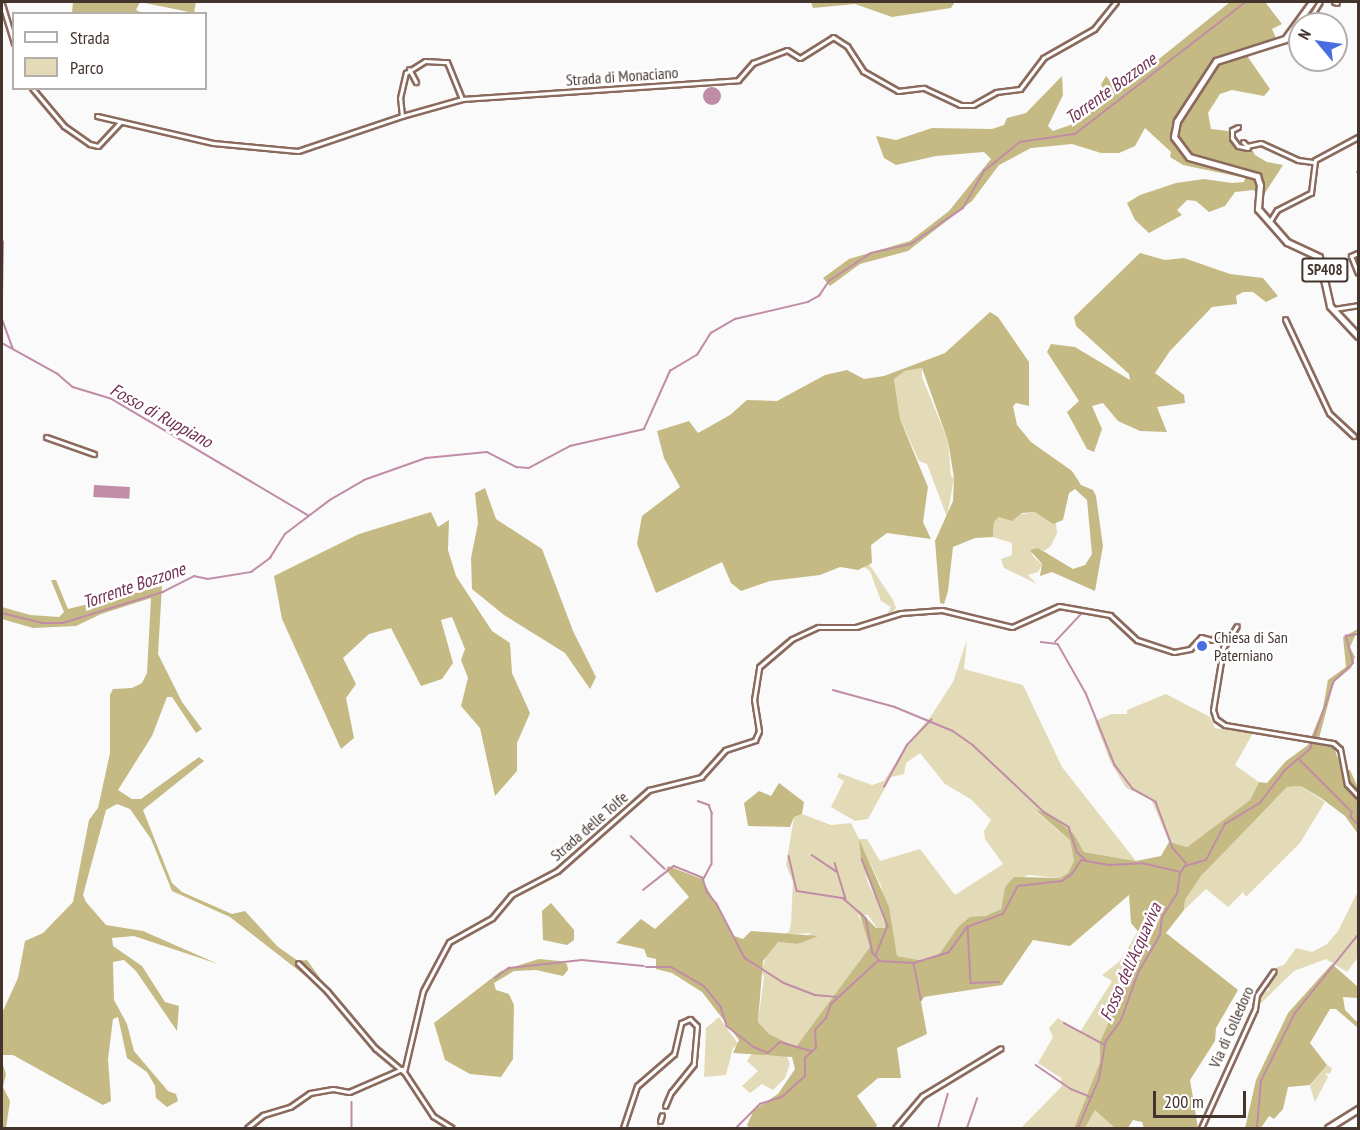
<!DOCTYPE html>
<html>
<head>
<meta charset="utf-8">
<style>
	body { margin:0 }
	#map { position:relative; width:1360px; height:1130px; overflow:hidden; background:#fafafa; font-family:"PT Sans Narrow",sans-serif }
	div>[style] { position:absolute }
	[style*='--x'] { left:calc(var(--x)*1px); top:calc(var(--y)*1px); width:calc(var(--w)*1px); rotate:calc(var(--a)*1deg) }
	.green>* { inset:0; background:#e3dbb8 }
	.forest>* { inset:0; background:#c5ba84 }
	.water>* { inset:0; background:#c18ca6; transform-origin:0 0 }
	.round { border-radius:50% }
	.stream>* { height:1.5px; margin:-0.75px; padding:0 0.75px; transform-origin:0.75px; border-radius:0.75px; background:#c18ca6 }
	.street-tunnel>* { height:3px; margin-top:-1.5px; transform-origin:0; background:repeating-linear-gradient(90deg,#d5d2d1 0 3px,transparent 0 4.5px) }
	.roads { filter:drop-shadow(2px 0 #8b6a5d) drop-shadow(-2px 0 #8b6a5d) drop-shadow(0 2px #8b6a5d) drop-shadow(0 -2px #8b6a5d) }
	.street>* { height:3px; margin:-1.5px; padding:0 1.5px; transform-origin:1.5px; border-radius:1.5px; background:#fff }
	.secondary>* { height:4.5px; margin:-2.25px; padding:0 2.25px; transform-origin:2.25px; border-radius:2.25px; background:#fff }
	.primary>* { height:5px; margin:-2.5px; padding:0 2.5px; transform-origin:2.5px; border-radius:2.5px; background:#fff }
	.dots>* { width:16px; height:16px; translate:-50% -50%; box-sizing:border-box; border:3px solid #fff; border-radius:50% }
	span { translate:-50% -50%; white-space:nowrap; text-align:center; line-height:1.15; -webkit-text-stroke:5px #fff; paint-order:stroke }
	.shield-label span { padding:2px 4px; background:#fff; border:2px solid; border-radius:4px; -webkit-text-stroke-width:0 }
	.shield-label { font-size:15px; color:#43342e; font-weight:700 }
	.street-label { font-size:16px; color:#43342e }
	.poi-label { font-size:16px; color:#43342e }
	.left { translate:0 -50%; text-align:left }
	.water-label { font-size:18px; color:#702f53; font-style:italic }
	.frame { position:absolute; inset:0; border:3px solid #43342e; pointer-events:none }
	.legend { position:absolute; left:12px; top:12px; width:195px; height:78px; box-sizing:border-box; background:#fff; border:2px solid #b4aeab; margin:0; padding:8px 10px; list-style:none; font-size:18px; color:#43342e }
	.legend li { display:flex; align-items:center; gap:12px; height:30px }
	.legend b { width:30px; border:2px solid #b4aeab }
	.north { position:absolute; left:1288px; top:12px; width:60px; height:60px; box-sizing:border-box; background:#fff; border:2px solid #b4aeab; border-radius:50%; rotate:299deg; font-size:16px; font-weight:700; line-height:24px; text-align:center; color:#43342e }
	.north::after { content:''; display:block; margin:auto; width:21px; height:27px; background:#486ee1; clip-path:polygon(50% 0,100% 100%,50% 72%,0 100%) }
	.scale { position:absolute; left:1153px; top:1091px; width:93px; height:27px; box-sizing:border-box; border:3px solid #43342e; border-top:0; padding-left:8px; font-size:18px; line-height:21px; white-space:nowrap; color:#43342e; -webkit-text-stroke:4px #fff; paint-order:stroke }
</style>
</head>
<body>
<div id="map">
	<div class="green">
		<i style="clip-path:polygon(922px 368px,922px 377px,948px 441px,951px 476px,954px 478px,947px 517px,927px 464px,919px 461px,900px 419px,894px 379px,905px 371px)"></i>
		<i style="clip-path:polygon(1036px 512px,1056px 523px,1057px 533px,1051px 546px,1044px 551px,1038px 548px,1032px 555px,1042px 565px,1038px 572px,1028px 575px,1037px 584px,1004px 568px,1001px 559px,1012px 555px,1012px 543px,993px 537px,994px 522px,999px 517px)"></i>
		<i style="clip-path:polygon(869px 564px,893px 600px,896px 608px,893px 612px,887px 614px,891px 607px,881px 601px,870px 571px,864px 567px)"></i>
		<i style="clip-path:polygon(967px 640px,964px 669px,1023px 685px,1062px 767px,1136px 861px,1084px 852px,1074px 834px,1050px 815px,1034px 810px,1070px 840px,1074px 861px,1068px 873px,1060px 878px,1028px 875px,1005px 887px,1001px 909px,958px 927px,940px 953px,924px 961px,897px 956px,881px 886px,859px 840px,868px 883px,882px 909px,885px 929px,877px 928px,868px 915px,858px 915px,869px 935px,870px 947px,796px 1048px,769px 1034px,758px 1022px,764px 977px,761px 971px,767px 954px,778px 942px,799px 944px,811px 933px,781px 935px,789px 932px,791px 923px,793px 882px,786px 865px,794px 817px,802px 814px,831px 825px,851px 823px,859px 839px,867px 839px,880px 861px,920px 849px,955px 895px,1003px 864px,985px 839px,984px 831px,991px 820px,972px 800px,945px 784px,920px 753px,906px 763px,904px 774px,891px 777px,868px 819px,855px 821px,831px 807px,844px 781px,837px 777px,839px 773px,872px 785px,884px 781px,907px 744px,931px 716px,953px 682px)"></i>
		<i style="clip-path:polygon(1166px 694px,1210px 717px,1215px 728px,1253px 733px,1235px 765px,1259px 782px,1250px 800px,1187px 847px,1169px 842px,1151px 799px,1126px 788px,1110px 761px,1095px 721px,1111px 714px,1127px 714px,1127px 710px)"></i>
		<i style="clip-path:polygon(1301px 786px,1325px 802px,1300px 843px,1246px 897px,1243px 892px,1228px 907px,1206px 889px,1184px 910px,1185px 900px,1201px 876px,1253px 821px,1287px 787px)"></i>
		<i style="clip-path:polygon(1358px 891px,1358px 957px,1347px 972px,1326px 959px,1294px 971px,1258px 1006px,1260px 997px,1270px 989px,1266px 985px,1277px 967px,1284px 965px,1296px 948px,1312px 952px,1327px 944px,1338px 931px)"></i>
		<i style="clip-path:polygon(1138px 931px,1142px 941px,1135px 970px,1101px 1041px,1100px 1062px,1074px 1128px,1021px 1128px,1062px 1086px,1061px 1078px,1038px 1063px,1053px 1037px,1049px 1028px,1058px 1018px,1080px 1032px,1112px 981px,1102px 975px,1120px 961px)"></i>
		<i style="clip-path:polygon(719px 1017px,739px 1045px,733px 1048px,726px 1075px,704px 1077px,706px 1028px)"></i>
		<i style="clip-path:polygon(758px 1052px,767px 1056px,786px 1054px,790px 1064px,785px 1078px,773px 1090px,762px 1084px,750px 1093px,742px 1086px,758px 1071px,747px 1061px,752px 1053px)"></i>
		<i style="clip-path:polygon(1327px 1065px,1332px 1068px,1330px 1074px,1325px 1073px,1328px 1077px,1315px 1102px,1310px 1086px)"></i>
		<i style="clip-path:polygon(1095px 1110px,1101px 1112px,1115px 1128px,1085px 1128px)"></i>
	</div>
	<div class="forest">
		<i style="clip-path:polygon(73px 2px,196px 2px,194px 13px,140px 2px,136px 10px,142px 13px,72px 13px)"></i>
		<i style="clip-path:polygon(811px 2px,955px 2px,951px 8px,892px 17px,855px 4px,813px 8px)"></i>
		<i style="clip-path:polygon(1230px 2px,1265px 2px,1282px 24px,1272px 29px,1276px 38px,1243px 50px,1270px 89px,1264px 96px,1232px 90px,1220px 94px,1208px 113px,1211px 129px,1228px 131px,1236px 146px,1252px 149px,1255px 155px,1267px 162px,1283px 165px,1263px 196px,1253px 190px,1235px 192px,1225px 206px,1209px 212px,1196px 201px,1187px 200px,1177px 210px,1182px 215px,1149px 233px,1135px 220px,1127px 203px,1140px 195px,1176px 183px,1204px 179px,1232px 183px,1244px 182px,1245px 178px,1183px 165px,1170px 157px,1171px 152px,1145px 128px,1135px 146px,1119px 153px,1101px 153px,1072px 144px,1031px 148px,999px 165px,972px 201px,908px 251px,860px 264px,830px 286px,823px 278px,849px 259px,910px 241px,949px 211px,991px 159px,984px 152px,936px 156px,896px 165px,884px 158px,876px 136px,896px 140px,932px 128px,992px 129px,1004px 125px,1007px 118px,1026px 113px,1062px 76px,1063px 95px,1048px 126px,1053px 131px,1076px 123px,1106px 100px,1099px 88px,1106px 76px,1119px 91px)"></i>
		<i style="clip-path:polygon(1140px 253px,1165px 260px,1184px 258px,1230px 274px,1263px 278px,1278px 296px,1266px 302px,1253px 292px,1243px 292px,1236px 296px,1237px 304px,1212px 307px,1170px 351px,1155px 373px,1184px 395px,1185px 403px,1157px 407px,1167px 432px,1140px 431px,1118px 421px,1103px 403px,1092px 406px,1102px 429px,1094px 452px,1087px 449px,1067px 412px,1079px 401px,1047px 352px,1051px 344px,1075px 347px,1130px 380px,1129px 374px,1076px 326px,1074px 317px)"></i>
		<i style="clip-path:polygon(990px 312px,998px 317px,1029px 362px,1029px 406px,1016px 403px,1013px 406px,1017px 425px,1031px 442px,1072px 471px,1081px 485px,1093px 490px,1096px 496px,1103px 546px,1095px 591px,1052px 572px,1040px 576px,1042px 564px,1030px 550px,1038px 548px,1073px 569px,1085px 565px,1092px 554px,1087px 500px,1075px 489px,1069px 493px,1063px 520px,1053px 524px,1035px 512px,1022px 513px,1012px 521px,999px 517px,994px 522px,993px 537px,975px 538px,953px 547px,948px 591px,944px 604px,940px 603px,935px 541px,953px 501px,954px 478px,948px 441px,922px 368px,905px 371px,894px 379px,900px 419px,928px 487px,923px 522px,931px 539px,887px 533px,871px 545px,872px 563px,858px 570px,840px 567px,820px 575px,770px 581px,741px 591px,731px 583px,722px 562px,656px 593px,637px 544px,642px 516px,680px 487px,664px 458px,657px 431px,689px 421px,698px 433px,730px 415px,747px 400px,777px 401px,825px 375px,847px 370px,864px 379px,884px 376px,945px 353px)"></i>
		<i style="clip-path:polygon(485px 488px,496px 519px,542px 549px,573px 631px,596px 677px,590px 689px,565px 653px,504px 615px,472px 589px,471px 558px,478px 523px,475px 493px)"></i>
		<i style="clip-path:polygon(431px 512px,438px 527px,449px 520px,448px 550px,456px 576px,492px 631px,510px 643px,512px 673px,530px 713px,517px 743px,517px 771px,495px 796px,480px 728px,461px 706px,468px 678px,461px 660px,465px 649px,452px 617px,441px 620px,453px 663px,442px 679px,421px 686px,391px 628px,369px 634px,343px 658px,356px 684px,346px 698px,354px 738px,341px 749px,282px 619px,274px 576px,359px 534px)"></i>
		<i style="clip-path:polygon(51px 580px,56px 580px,68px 609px,162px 586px,158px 654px,182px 702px,202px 729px,196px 733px,172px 697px,167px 697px,152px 736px,118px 790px,132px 799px,141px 799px,199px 757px,204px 761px,143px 810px,172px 883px,182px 892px,232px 914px,245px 911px,277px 946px,298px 961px,307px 960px,320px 978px,312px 981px,230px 917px,172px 891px,151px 839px,130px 809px,117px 804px,106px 810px,83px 895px,86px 902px,106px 925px,143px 931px,218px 964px,134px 936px,112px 938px,113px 946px,142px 966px,165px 1002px,179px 1006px,177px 1031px,136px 971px,124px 960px,113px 962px,114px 1000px,127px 1024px,134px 1051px,168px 1091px,176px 1094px,178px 1101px,167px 1107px,156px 1098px,155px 1086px,147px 1072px,127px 1058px,118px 1017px,113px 1019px,108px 1059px,111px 1101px,103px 1105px,13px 1055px,2px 1055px,2px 1013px,18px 978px,25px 941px,43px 933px,73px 902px,89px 820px,98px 808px,110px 753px,110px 695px,113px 689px,132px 688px,142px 683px,147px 673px,151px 598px,101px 614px,76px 626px,33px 628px,2px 619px,2px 607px,30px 615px,59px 617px,64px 612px)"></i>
		<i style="clip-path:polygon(1358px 629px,1350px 647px,1355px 657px,1351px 668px,1334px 682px,1318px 742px,1333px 745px,1343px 772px,1350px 770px,1358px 788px,1358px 834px,1345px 816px,1321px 798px,1301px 786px,1287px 787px,1201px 876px,1185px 900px,1184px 910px,1166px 933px,1238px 990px,1216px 1028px,1215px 1041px,1190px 1080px,1198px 1128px,1144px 1128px,1142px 1122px,1133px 1120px,1128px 1128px,1115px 1128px,1095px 1110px,1085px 1128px,1074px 1128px,1100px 1062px,1100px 1042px,1140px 953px,1141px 935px,1131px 923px,1129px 895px,1070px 946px,1033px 940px,1002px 985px,924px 997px,921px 1002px,927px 1034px,897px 1048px,901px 1078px,878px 1078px,857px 1096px,877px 1125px,875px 1128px,749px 1128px,747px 1125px,754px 1110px,778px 1094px,795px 1069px,792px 1057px,733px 1053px,739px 1040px,702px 992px,672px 973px,656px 969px,656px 959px,647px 957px,644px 949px,616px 943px,641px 919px,655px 929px,689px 897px,666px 870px,668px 866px,702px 879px,734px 936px,743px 939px,751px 931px,818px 936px,798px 944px,778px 942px,763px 961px,758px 1022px,769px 1034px,796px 1047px,870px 947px,858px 909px,876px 928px,885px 928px,883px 911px,861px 859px,859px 839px,889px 907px,897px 956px,924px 961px,940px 953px,958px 927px,970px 917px,985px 916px,1001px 909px,1005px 887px,1014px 877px,1060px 878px,1068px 873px,1074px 861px,1070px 840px,1034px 809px,1050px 815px,1074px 834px,1084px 852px,1136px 861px,1161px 856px,1169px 842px,1187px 847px,1250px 800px,1259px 782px,1267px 783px,1286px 761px,1308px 745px,1323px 708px,1328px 680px,1346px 667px,1343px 637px)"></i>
		<i style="clip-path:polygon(779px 783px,804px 802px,802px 814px,794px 817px,790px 827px,748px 826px,744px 803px,759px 791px,771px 796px)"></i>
		<i style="clip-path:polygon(551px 903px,574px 930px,574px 940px,567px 945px,543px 940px,542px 911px)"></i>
		<i style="clip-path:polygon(539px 959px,560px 961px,567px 964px,568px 970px,563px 976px,536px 970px,514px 971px,494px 983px,496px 990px,509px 994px,514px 1005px,513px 1059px,501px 1077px,470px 1074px,445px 1060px,434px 1023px,501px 971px)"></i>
		<i style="clip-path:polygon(1332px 964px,1358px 987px,1358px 998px,1343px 997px,1345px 1010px,1358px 1023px,1358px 1028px,1336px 1009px,1330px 1009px,1310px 1043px,1327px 1065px,1310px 1085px,1288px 1087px,1283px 1109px,1274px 1119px,1269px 1116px,1261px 1128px,1245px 1128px,1256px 1080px,1288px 1013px)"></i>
		<i style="clip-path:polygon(2px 1062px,6px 1074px,3px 1087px,10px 1101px,6px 1128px,2px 1128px)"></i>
	</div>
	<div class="water">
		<i class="round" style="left:703px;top:87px;width:18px;height:18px"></i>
		<i style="left:94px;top:485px;width:36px;height:12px;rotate:3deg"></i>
	</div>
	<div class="stream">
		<i style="--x:1357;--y:172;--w:1;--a:0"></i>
		<i style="--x:2;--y:297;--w:55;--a:-89"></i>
		<i style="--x:2;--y:318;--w:32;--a:70"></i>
		<i style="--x:2;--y:343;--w:64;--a:29"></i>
		<i style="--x:58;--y:374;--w:20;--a:41"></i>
		<i style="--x:73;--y:387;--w:39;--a:17"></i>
		<i style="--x:110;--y:398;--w:230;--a:30.6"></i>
		<i style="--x:2;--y:613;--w:41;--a:14"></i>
		<i style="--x:42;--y:623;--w:21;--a:0"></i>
		<i style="--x:63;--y:623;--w:105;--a:-17.2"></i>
		<i style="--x:163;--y:592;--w:35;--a:-27"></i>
		<i style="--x:194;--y:576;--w:14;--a:12"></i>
		<i style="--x:208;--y:579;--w:44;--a:-9.2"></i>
		<i style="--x:251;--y:572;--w:24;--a:-36"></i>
		<i style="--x:270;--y:558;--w:28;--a:-58"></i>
		<i style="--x:285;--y:534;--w:56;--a:-37.1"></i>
		<i style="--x:330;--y:500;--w:39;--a:-30"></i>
		<i style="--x:364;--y:480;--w:66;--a:-19.5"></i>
		<i style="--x:426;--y:458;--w:61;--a:-5.6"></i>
		<i style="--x:487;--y:452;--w:33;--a:27"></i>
		<i style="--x:516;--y:467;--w:13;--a:4"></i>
		<i style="--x:529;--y:468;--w:47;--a:-28.2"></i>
		<i style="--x:570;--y:446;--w:76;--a:-12.9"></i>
		<i style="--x:644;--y:429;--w:64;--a:-65.9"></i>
		<i style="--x:670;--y:371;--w:31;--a:-31"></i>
		<i style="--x:697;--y:355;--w:26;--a:-58"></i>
		<i style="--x:711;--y:333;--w:28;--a:-30"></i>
		<i style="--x:735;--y:319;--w:75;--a:-13.1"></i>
		<i style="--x:808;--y:302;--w:13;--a:-29"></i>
		<i style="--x:819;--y:296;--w:18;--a:-56"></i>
		<i style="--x:829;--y:281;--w:50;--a:-33.7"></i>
		<i style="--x:871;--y:253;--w:41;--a:-12.7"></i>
		<i style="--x:911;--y:244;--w:63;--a:-34.7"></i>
		<i style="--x:963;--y:208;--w:43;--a:-60.4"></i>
		<i style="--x:984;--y:171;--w:46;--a:-38.9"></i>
		<i style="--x:1020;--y:142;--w:56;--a:-8.3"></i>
		<i style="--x:1075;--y:134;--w:216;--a:-37.7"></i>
		<i style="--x:1041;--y:642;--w:17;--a:7"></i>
		<i style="--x:1058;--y:644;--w:56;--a:60.3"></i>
		<i style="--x:1086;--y:693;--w:78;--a:68.1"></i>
		<i style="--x:1115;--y:765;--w:30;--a:53"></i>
		<i style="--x:1133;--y:789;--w:26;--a:29"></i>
		<i style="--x:1156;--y:802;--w:49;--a:69.7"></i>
		<i style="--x:1173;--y:848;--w:21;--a:49"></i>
		<i style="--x:1055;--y:642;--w:41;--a:-47"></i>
		<i style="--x:833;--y:690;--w:64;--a:15.3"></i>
		<i style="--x:895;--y:707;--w:63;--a:22.5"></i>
		<i style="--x:953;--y:731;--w:24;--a:35"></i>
		<i style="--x:973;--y:745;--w:98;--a:43.3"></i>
		<i style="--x:1044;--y:812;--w:29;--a:31"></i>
		<i style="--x:1069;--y:827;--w:26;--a:72"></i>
		<i style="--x:1077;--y:852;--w:11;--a:41"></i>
		<i style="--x:1300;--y:760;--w:74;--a:45"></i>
		<i style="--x:1352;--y:812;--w:5;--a:101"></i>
		<i style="--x:1351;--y:817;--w:10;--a:45"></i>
		<i style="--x:884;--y:787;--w:48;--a:-61.3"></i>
		<i style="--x:907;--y:745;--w:35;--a:-46"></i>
		<i style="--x:698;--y:801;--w:12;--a:20"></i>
		<i style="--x:709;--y:805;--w:9;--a:69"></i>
		<i style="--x:712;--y:813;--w:51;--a:90"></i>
		<i style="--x:712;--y:864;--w:17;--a:118"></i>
		<i style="--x:631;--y:836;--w:47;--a:44.1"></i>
		<i style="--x:812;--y:855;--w:29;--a:34"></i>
		<i style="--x:789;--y:856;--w:36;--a:77"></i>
		<i style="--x:797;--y:891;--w:47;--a:8.7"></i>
		<i style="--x:843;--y:898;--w:30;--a:41"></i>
		<i style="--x:866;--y:918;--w:36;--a:79"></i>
		<i style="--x:873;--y:953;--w:9;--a:49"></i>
		<i style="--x:862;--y:859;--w:72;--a:68.8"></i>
		<i style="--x:888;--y:926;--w:31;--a:112"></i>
		<i style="--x:835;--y:863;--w:37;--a:73"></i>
		<i style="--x:643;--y:890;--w:39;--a:-38"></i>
		<i style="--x:674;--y:866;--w:31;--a:22"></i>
		<i style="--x:703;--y:878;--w:15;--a:74"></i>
		<i style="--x:707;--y:892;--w:16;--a:50"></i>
		<i style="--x:717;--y:904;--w:61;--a:62.6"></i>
		<i style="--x:745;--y:958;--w:46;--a:32.7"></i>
		<i style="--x:784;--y:983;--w:33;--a:21"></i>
		<i style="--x:815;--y:995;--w:21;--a:5"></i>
		<i style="--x:968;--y:927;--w:56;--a:86.9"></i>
		<i style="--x:971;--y:983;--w:28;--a:-2"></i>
		<i style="--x:914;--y:963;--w:37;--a:79"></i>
		<i style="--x:646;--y:967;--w:25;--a:0"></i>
		<i style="--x:671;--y:967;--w:39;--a:30"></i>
		<i style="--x:705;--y:987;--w:26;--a:51"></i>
		<i style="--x:721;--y:1007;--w:20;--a:72"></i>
		<i style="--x:727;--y:1026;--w:33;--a:38"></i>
		<i style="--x:495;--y:978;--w:17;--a:-36"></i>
		<i style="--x:509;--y:968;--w:73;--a:-6.3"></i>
		<i style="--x:582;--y:960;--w:62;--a:5.5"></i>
		<i style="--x:1064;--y:1023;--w:47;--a:28.2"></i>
		<i style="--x:754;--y:1047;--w:15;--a:23"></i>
		<i style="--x:768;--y:1053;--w:16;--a:-43"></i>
		<i style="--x:780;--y:1042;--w:33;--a:16"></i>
		<i style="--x:1036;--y:1065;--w:42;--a:34.4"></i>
		<i style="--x:1071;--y:1089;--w:22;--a:22"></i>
		<i style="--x:352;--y:1102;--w:26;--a:90"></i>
		<i style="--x:736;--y:1128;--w:34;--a:-45"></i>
		<i style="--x:760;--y:1104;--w:23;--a:-18"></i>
		<i style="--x:782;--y:1097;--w:31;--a:-42"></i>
		<i style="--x:805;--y:1076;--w:18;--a:-90"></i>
		<i style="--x:805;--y:1058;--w:15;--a:-42"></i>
		<i style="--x:816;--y:1048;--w:18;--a:-93"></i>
		<i style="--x:815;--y:1030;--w:16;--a:-47"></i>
		<i style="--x:826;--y:1018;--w:15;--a:-70"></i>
		<i style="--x:831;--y:1004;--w:64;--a:-42.5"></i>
		<i style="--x:878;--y:961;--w:36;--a:3"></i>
		<i style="--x:914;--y:963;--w:37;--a:-17"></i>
		<i style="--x:949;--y:952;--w:31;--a:-54"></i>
		<i style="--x:967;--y:927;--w:38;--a:-20"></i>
		<i style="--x:1003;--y:914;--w:32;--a:-62"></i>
		<i style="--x:1018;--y:886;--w:44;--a:-6.5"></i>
		<i style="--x:1062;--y:881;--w:12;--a:-35"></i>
		<i style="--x:1072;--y:874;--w:17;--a:-57"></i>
		<i style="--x:1081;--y:860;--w:28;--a:10"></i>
		<i style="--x:1109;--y:865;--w:33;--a:-3"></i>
		<i style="--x:1142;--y:863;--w:40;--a:13"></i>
		<i style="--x:1181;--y:872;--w:7;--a:-56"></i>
		<i style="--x:1185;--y:866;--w:22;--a:-16"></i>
		<i style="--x:1206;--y:860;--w:41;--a:-62.2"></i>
		<i style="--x:1225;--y:824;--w:41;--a:-31"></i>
		<i style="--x:1260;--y:803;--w:41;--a:-52.9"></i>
		<i style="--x:1285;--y:770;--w:33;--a:-40"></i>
		<i style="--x:1310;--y:749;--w:72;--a:-70.6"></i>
		<i style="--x:1334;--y:681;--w:26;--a:-43"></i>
		<i style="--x:1353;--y:663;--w:28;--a:-105"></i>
		<i style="--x:1346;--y:636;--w:12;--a:-9"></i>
		<i style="--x:938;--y:1128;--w:35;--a:-74"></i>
		<i style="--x:967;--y:1128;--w:31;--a:-71"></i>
		<i style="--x:1078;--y:1128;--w:53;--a:-66.8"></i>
		<i style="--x:1099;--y:1079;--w:39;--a:-80"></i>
		<i style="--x:1106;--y:1041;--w:26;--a:-54"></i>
		<i style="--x:1121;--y:1020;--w:50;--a:-70.1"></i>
		<i style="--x:1138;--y:973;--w:44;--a:-59.9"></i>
		<i style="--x:1160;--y:935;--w:18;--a:-84"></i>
		<i style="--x:1162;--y:917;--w:27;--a:-57"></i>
		<i style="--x:1177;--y:894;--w:21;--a:-82"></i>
		<i style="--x:1257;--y:1128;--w:47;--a:-85.1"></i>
		<i style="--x:1261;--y:1081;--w:76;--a:-63.4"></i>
		<i style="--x:1295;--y:1013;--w:100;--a:-51.1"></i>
	</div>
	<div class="street-tunnel">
		<i style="--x:658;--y:1128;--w:7;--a:-74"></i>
	</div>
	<div class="roads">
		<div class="street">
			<i style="--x:1334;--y:2;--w:3;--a:18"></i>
			<i style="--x:2;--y:4;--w:41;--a:72.9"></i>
			<i style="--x:1306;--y:24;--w:26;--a:-58"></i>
			<i style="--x:409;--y:69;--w:15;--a:62"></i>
			<i style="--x:32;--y:88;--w:50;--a:49.9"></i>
			<i style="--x:64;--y:126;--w:32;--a:35"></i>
			<i style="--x:90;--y:144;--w:8;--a:14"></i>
			<i style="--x:98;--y:146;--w:33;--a:-47"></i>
			<i style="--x:97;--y:116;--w:119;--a:13.1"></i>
			<i style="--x:213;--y:143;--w:85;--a:5.4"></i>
			<i style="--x:298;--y:151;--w:110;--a:-18.6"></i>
			<i style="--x:402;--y:116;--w:18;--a:-96"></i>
			<i style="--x:400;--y:98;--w:26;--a:-77"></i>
			<i style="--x:406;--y:73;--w:22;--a:-32"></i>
			<i style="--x:425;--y:61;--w:22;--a:3"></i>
			<i style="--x:447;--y:62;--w:40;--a:68"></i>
			<i style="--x:462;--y:99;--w:277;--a:-3.9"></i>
			<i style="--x:738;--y:80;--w:23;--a:-49"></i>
			<i style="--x:753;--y:63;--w:36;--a:-21"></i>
			<i style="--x:787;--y:50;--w:15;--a:32"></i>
			<i style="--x:800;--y:58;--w:39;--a:-32"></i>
			<i style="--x:833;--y:37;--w:17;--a:33"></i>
			<i style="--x:847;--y:46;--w:30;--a:57"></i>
			<i style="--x:863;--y:71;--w:40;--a:29.7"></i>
			<i style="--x:898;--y:91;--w:26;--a:-7"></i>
			<i style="--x:924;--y:88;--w:40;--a:25"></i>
			<i style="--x:960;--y:105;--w:13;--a:0"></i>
			<i style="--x:973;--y:105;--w:26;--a:-29"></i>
			<i style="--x:996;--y:92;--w:24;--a:-7"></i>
			<i style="--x:1020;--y:89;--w:39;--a:-53"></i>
			<i style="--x:1043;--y:58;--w:59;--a:-29.6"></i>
			<i style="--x:1094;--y:29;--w:35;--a:-51"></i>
			<i style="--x:402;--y:116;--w:62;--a:-15.8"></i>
			<i style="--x:1238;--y:127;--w:7;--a:153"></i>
			<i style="--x:1232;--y:130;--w:8;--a:90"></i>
			<i style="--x:1232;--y:138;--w:10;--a:53"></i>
			<i style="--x:1238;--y:146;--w:10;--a:11"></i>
			<i style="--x:1243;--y:142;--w:6;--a:45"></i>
			<i style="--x:1247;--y:146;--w:14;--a:-12"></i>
			<i style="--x:1261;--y:143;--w:41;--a:24.7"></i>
			<i style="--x:1298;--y:160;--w:15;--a:8"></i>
			<i style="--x:1270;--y:221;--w:13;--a:-58"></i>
			<i style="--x:1277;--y:210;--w:38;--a:-27"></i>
			<i style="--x:1311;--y:193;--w:33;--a:-83"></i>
			<i style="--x:1315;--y:160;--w:49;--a:-28.1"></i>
			<i style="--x:1358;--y:253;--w:8;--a:157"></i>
			<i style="--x:1351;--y:256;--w:18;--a:68"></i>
			<i style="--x:1334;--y:309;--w:24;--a:-9"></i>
			<i style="--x:1285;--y:319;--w:104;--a:64.9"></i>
			<i style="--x:1329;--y:413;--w:34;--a:43"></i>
			<i style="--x:46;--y:437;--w:51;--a:19.5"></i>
			<i style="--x:1223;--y:648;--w:26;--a:-58"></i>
			<i style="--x:298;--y:963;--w:40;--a:44"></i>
			<i style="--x:327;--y:991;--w:75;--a:49.9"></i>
			<i style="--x:375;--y:1048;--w:38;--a:40"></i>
			<i style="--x:404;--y:1072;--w:53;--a:56.6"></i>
			<i style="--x:433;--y:1116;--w:22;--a:32"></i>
			<i style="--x:404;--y:1072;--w:83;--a:-76.8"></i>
			<i style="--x:423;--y:991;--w:55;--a:-62"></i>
			<i style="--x:449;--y:942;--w:49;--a:-29.2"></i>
			<i style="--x:492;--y:918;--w:30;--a:-50"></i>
			<i style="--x:511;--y:895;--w:52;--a:-27.6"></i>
			<i style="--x:557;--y:871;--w:123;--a:-41.4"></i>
			<i style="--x:649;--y:790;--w:54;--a:-14"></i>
			<i style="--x:701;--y:777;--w:36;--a:-48"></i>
			<i style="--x:725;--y:750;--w:32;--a:-18"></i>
			<i style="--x:755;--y:740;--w:10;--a:-66"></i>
			<i style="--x:759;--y:731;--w:31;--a:-99"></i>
			<i style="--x:754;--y:700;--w:33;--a:-81"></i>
			<i style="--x:759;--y:667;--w:43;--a:-40.3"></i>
			<i style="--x:792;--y:639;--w:29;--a:-25"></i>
			<i style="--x:818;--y:627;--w:38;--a:0"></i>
			<i style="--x:856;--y:627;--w:47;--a:-17.3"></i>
			<i style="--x:901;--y:613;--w:41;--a:-4.2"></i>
			<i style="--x:942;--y:610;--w:72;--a:13.7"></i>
			<i style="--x:1012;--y:627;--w:51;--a:-24.1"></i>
			<i style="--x:1059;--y:606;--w:52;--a:10"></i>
			<i style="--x:1110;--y:615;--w:37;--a:43"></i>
			<i style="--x:1137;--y:640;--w:39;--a:18"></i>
			<i style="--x:1174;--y:652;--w:16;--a:-11"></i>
			<i style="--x:1190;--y:649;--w:16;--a:-47"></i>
			<i style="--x:1201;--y:637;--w:11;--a:15"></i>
			<i style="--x:1212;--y:640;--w:10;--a:-37"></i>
			<i style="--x:1220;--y:634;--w:10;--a:66"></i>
			<i style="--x:1224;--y:643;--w:68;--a:99.3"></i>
			<i style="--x:1213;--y:710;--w:9;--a:72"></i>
			<i style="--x:1216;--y:719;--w:11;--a:34"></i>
			<i style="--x:1225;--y:725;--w:109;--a:9.5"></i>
			<i style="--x:1333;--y:743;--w:9;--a:41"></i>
			<i style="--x:1340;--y:749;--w:36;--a:79"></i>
			<i style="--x:1347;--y:784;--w:16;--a:47"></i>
			<i style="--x:660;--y:1121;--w:6;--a:-72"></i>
			<i style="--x:247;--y:1128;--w:21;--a:-39"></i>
			<i style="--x:263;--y:1115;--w:28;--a:-17"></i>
			<i style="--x:290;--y:1107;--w:24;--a:-35"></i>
			<i style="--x:310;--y:1093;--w:23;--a:-10"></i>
			<i style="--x:333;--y:1089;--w:16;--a:11"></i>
			<i style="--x:349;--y:1092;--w:58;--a:-23.5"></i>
			<i style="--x:623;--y:1128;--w:44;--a:-71.6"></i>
			<i style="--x:637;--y:1086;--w:49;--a:-40.9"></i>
			<i style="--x:674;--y:1054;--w:32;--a:-77"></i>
			<i style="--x:681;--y:1023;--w:10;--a:-24"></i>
			<i style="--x:690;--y:1019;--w:10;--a:45"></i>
			<i style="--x:697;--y:1026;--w:38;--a:95"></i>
			<i style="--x:694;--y:1064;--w:36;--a:129"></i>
			<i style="--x:671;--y:1092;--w:15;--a:113"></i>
			<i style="--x:895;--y:1128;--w:42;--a:-49.8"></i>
			<i style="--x:922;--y:1096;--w:92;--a:-31.3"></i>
			<i style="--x:1201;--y:1128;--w:131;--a:-65.6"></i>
			<i style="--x:1255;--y:1009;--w:14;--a:-82"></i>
			<i style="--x:1257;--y:995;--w:29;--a:-55"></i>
		</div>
		<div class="secondary">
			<i style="--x:1328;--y:1128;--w:36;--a:-32"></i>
		</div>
		<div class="primary">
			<i style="--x:1312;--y:2;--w:46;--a:126.1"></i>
			<i style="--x:1285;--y:39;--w:72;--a:162.3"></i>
			<i style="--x:1216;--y:61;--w:72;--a:123"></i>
			<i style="--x:1177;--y:121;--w:16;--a:101"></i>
			<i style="--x:1174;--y:137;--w:25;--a:53"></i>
			<i style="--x:1189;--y:157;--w:71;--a:15.6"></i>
			<i style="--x:1257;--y:176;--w:9;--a:72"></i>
			<i style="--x:1260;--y:185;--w:24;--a:95"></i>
			<i style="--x:1258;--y:209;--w:44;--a:48.7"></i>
			<i style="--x:1287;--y:242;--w:35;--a:25"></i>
			<i style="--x:1319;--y:257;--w:50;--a:77.3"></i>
			<i style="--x:1330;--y:306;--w:41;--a:47"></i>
		</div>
	</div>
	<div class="dots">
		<i style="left:1202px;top:646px;background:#486ee1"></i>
	</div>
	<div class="shield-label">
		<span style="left:1325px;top:270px">SP408</span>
	</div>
	<div class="street-label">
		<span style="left:622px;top:76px;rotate:-4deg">Strada di Monaciano</span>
		<span style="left:589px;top:826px;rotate:-41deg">Strada delle Tolfe</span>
		<span style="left:1231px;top:1027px;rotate:-66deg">Via di Colledoro</span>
	</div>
	<div class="poi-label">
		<span class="left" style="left:1214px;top:646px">Chiesa di San<br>Paterniano</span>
	</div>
	<div class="water-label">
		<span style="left:1111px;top:89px;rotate:-36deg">Torrente Bozzone</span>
		<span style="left:161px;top:416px;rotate:29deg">Fosso di Ruppiano</span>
		<span style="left:134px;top:586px;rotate:-19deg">Torrente Bozzone</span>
		<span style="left:1131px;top:962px;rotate:-66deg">Fosso dell'Acquaviva</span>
	</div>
	<div class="frame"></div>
	<ul class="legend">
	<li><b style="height:8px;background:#fff"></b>Strada</li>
	<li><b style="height:16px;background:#e3dbb8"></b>Parco</li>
	</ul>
	<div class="north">N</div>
	<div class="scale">200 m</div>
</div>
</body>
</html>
